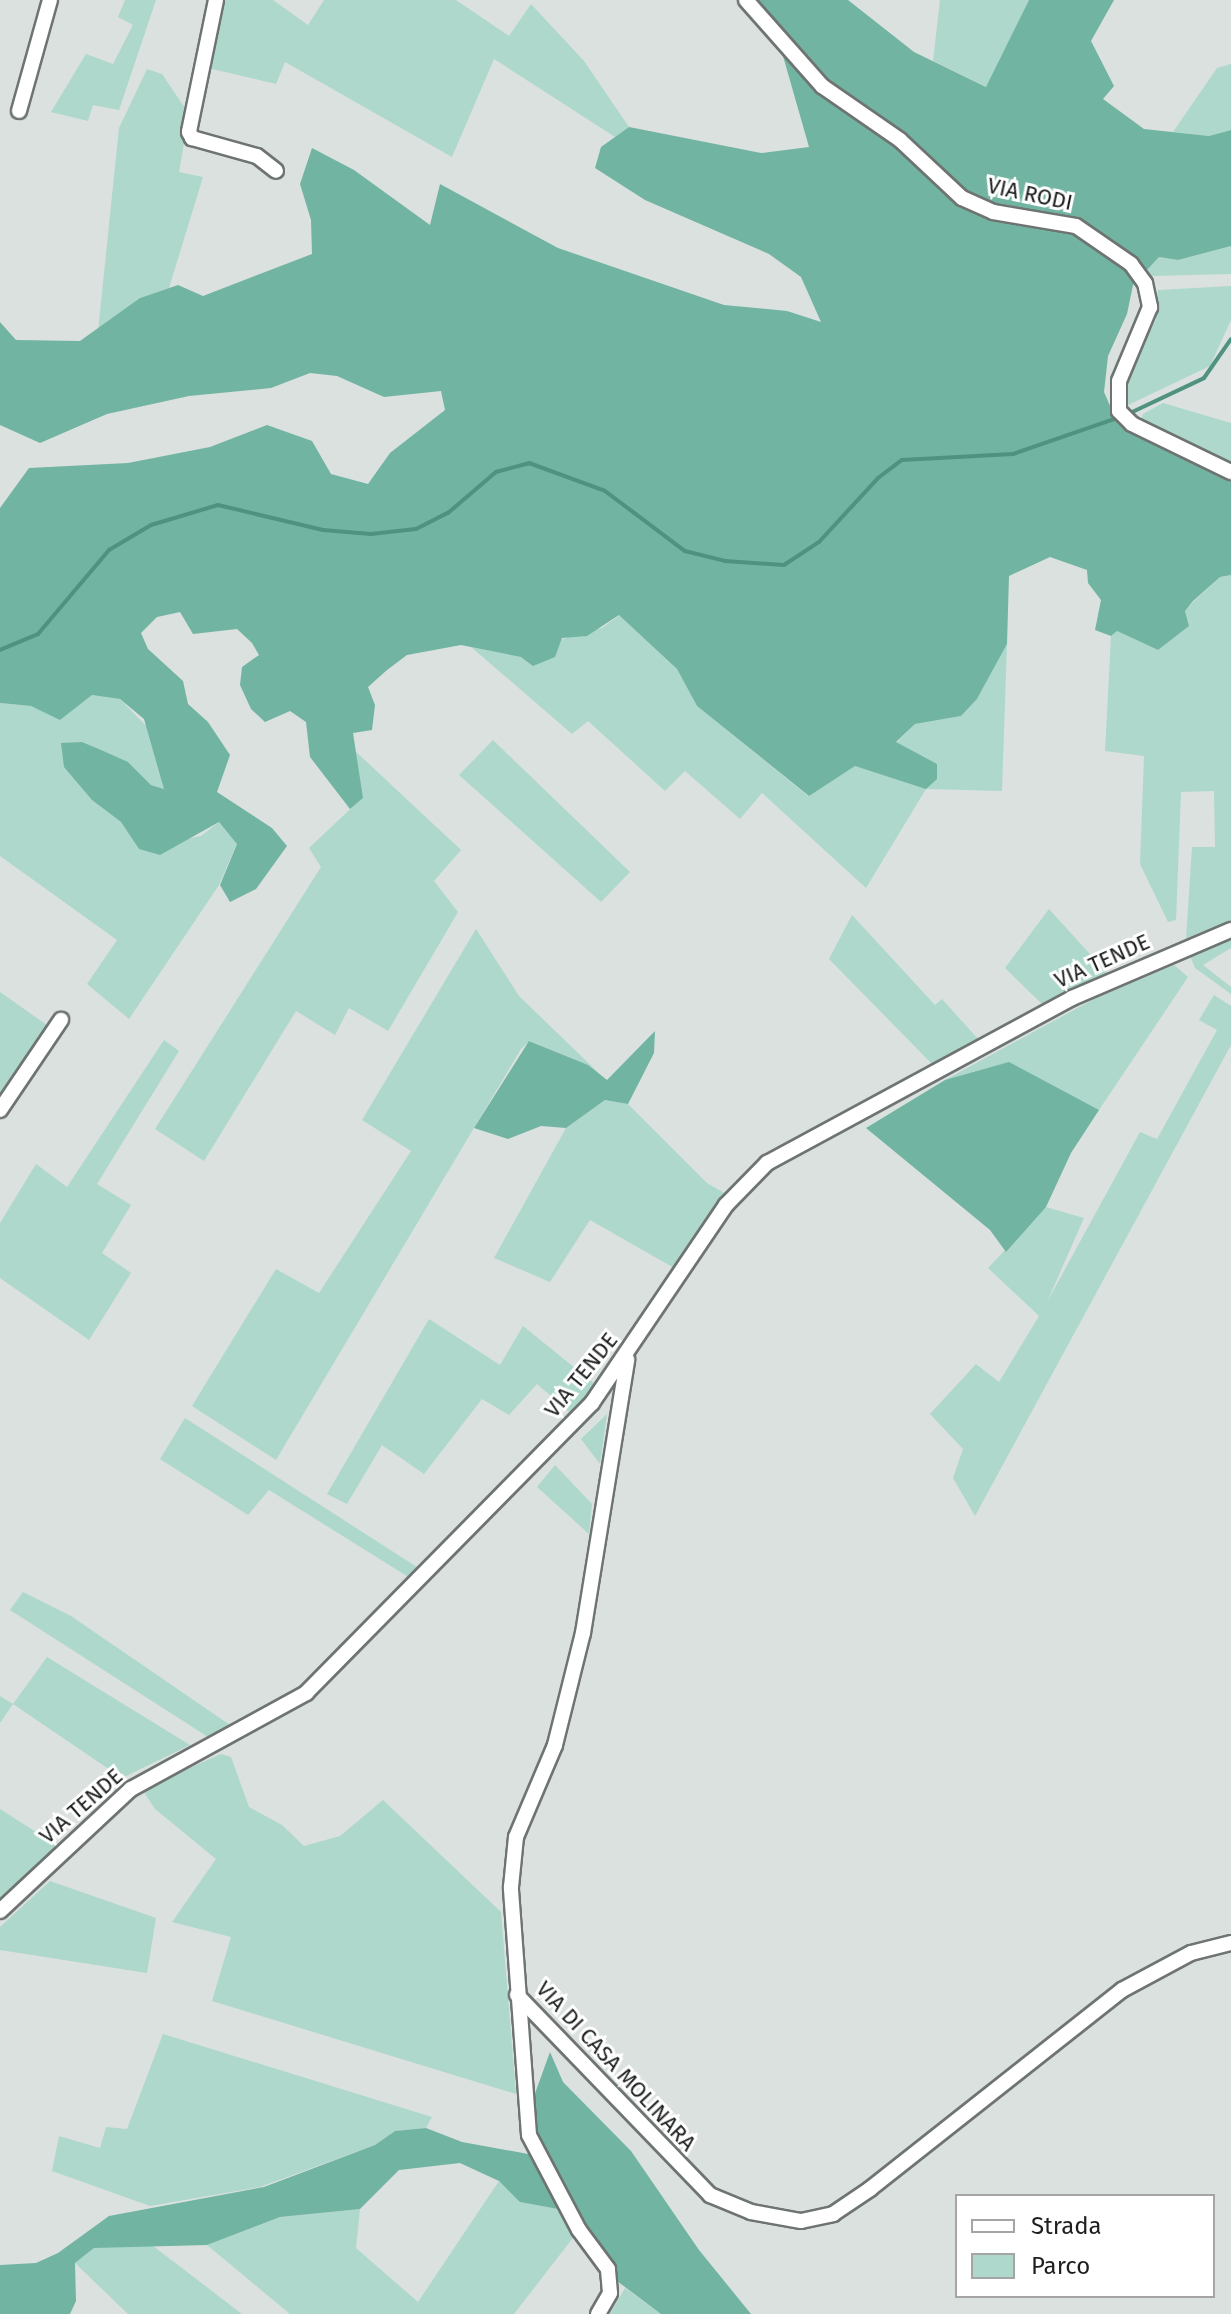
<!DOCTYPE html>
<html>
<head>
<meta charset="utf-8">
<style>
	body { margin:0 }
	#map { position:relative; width:1231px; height:2314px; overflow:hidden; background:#dbe1df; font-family:"Fira Sans",sans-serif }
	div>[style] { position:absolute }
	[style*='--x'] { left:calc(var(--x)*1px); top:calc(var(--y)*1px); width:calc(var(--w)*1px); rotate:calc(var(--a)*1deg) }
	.green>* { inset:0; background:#aed8cb }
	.forest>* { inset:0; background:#71b4a1 }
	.stream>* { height:4px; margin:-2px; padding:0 2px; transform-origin:2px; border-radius:2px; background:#509280 }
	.roads { filter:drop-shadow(2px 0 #6e7472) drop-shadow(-2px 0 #6e7472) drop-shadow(0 2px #6e7472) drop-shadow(0 -2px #6e7472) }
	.street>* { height:14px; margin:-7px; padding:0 7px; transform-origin:7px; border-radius:7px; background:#fff }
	span { translate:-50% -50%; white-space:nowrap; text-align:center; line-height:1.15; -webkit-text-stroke:6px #fff; paint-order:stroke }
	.street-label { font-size:22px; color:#1d1f1e }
	.legend { position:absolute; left:955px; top:2194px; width:260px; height:104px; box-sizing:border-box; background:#fff; border:2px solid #a5a5a5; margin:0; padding:10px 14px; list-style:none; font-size:24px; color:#1d1f1e }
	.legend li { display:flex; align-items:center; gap:16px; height:40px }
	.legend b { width:40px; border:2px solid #a5a5a5 }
</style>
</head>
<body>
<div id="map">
	<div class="green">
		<i style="clip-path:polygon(125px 0,156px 0,119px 110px,93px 105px,88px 121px,51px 112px,86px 54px,113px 64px,133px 25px,118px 17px)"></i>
		<i style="clip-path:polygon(221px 0,273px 0,308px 25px,324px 0,456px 0,509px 36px,531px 4px,584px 61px,629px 127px,615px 137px,494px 59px,452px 157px,285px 62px,276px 84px,208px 68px)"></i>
		<i style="clip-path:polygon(940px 0,1029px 0,987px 87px,933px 61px)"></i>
		<i style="clip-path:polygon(1231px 64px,1231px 130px,1209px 136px,1173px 132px,1217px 68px)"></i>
		<i style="clip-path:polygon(147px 69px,162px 74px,189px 114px,179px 172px,203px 177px,169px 288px,140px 298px,98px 331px,119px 128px)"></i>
		<i style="clip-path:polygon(1231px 246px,1231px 274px,1151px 276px,1147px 270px,1159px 257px,1178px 260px)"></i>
		<i style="clip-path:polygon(1231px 286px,1231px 320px,1210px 366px,1126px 406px,1129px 369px,1156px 320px,1158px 290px)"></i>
		<i style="clip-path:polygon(1163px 403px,1231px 423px,1231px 464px,1141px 421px,1143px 414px)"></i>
		<i style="clip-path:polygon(1231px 575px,1231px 920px,1186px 939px,1192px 847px,1215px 847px,1214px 791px,1181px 792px,1176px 920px,1168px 922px,1140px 864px,1144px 756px,1105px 751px,1111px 636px,1117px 631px,1158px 650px,1189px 626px,1185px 611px,1193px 602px,1220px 577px)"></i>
		<i style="clip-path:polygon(620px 615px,677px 669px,697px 706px,808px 796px,855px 766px,883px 773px,936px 764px,896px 743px,915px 724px,961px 716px,977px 699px,1007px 644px,1002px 791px,926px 789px,866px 888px,762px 793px,740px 819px,685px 771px,665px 791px,588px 721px,572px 734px,471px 647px,521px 657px,575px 634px,602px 628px)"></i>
		<i style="clip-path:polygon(92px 695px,120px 699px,151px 731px,165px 789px,151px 785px,128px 762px,92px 800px,121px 822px,139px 849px,201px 836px,219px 822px,237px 843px,219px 885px,129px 1019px,87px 984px,117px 940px,0 856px,0 703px,31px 706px,60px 719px)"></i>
		<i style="clip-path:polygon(493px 740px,630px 872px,601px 902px,459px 775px)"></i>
		<i style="clip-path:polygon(353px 749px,461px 850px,434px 881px,458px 912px,388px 1031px,349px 1008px,335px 1035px,296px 1011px,204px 1161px,155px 1129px,321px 867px,309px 848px,362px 798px)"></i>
		<i style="clip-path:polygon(1049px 909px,1108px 974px,1042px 1004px,1005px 968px)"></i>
		<i style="clip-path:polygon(852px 915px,935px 1005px,942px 999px,979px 1040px,932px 1064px,829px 959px)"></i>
		<i style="clip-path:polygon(476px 929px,519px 996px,607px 1081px,587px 1065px,530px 1041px,521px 1049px,276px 1460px,192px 1406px,276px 1269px,319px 1293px,411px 1151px,362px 1120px)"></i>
		<i style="clip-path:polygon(1231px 937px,1231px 948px,1203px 965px,1231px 987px,1231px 994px,1195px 968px,1190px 956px)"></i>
		<i style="clip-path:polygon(1174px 965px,1188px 977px,1099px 1110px,1064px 1094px,945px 1080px,1094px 999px)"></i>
		<i style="clip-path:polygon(0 992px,47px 1025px,0 1094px)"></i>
		<i style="clip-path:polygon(1214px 995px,1231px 1006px,1231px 1045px,975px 1516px,953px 1478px,963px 1449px,930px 1414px,976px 1364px,999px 1382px,1039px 1316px,988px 1268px,1046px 1207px,1084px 1218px,1047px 1302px,1140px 1132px,1157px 1139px,1217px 1030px,1199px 1020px)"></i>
		<i style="clip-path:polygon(164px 1040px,179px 1051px,97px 1184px,131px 1205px,102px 1253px,131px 1273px,89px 1340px,0 1278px,0 1223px,36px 1164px,67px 1187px)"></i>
		<i style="clip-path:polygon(605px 1100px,628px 1104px,707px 1183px,726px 1194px,681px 1272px,590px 1220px,550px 1282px,494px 1258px,566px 1128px)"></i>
		<i style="clip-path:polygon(429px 1319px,500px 1365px,523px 1326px,596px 1385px,573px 1415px,537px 1384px,509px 1415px,482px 1399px,424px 1474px,382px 1445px,347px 1504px,327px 1494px)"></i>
		<i style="clip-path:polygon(607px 1414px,600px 1464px,581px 1439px)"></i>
		<i style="clip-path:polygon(185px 1418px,420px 1569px,410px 1578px,269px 1490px,248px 1515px,160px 1459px)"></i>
		<i style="clip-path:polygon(555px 1465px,592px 1504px,589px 1534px,537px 1487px)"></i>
		<i style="clip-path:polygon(23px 1592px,71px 1616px,230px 1725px,208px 1737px,10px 1610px)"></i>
		<i style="clip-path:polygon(47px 1657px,190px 1745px,122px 1778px,13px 1704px,0 1723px,0 1696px,13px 1704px)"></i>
		<i style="clip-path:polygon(221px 1754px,231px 1757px,249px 1807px,282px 1825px,304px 1846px,340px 1836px,383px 1800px,501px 1912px,516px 2094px,212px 2001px,231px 1937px,172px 1922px,216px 1859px,155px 1809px,142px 1789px)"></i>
		<i style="clip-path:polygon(0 1809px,58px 1846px,0 1901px)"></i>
		<i style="clip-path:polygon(50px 1881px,156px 1918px,147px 1973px,0 1950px,0 1927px)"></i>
		<i style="clip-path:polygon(163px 2034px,432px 2117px,426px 2128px,395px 2131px,375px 2145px,260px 2187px,150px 2206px,52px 2171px,59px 2136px,100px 2148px,106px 2127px,127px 2129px)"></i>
		<i style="clip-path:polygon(499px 2181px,521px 2202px,569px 2211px,579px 2230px,514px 2314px,290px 2314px,207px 2245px,280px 2217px,360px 2209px,356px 2248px,418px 2302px)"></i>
		<i style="clip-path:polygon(117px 2245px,153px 2246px,242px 2314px,128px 2314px,75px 2263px,94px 2248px)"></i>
		<i style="clip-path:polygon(625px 2288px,661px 2314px,610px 2314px)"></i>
	</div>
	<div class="forest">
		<i style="clip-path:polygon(746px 0,848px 0,914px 52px,986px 87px,1029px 0,1114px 0,1091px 41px,1114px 86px,1103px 99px,1144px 129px,1209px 136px,1231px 130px,1231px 246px,1178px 260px,1159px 257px,1133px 285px,1127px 314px,1108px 356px,1104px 392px,1118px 424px,1231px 480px,1231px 575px,1220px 577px,1193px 601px,1185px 611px,1189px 626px,1158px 650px,1117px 631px,1111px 636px,1095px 630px,1101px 600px,1088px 583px,1087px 570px,1050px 557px,1009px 576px,1007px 644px,977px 699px,961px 716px,915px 724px,896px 742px,937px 764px,937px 779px,926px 789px,855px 766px,809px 796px,697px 706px,677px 669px,619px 615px,587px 636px,562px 638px,555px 657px,533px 666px,521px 657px,461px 645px,407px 655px,387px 670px,368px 687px,375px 705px,372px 730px,353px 733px,363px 798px,350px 809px,310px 757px,306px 722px,290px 711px,265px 722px,251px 709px,240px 685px,242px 667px,259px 655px,252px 643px,237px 629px,193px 634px,180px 612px,157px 617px,141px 633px,148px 649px,183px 681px,188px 704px,208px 722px,230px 755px,217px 792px,272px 828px,287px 846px,256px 889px,230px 902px,220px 885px,237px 844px,219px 822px,160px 855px,139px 849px,121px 822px,92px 800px,64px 767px,61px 743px,82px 742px,101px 750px,128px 762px,151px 785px,164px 789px,144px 719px,120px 699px,92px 695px,60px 720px,31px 706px,0 703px,0 508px,29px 468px,128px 463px,210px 447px,267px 425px,312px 441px,331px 474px,368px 484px,390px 453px,445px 410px,441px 391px,384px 397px,337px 376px,310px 373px,271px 388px,189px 396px,107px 414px,40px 443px,0 425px,0 322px,16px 340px,80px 341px,140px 298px,178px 285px,203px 296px,312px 254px,311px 220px,300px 184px,312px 148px,354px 170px,430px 225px,440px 184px,558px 248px,724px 305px,787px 311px,821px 322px,801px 277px,769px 254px,645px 200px,595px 168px,601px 147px,629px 127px,761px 153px,809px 147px,779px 42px)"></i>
		<i style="clip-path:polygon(655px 1031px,654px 1053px,628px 1104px,605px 1100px,566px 1128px,541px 1126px,508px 1139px,474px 1128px,529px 1041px,588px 1065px,607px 1080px)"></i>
		<i style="clip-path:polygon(1009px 1062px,1099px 1110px,1071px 1153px,1046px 1207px,1006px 1252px,990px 1230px,866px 1128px,945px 1080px)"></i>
		<i style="clip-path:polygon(550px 2052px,563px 2082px,631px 2151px,699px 2250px,751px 2314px,661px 2314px,613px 2278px,569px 2211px,520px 2202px,499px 2181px,460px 2163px,399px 2170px,360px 2209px,280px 2217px,207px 2245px,94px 2248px,75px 2263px,76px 2301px,70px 2314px,0 2314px,0 2265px,36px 2263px,58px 2253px,109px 2216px,264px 2187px,375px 2145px,395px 2131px,426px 2128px,462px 2142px,539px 2156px,529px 2110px)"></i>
	</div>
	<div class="stream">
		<i style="--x:1128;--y:414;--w:84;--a:-25.3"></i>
		<i style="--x:1204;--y:378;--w:47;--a:-55.3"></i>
		<i style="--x:0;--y:650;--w:41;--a:-22.8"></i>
		<i style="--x:38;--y:634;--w:110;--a:-49.8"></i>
		<i style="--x:109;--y:550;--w:49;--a:-30.8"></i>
		<i style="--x:151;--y:525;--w:70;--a:-16.6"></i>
		<i style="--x:218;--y:505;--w:108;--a:13.4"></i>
		<i style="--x:323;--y:530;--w:48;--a:4.8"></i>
		<i style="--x:371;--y:534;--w:45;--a:-6.3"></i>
		<i style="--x:416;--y:529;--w:36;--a:-27"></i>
		<i style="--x:448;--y:513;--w:63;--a:-40.5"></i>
		<i style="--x:496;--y:472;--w:34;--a:-15"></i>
		<i style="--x:529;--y:463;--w:81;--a:20.2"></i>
		<i style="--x:605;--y:491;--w:100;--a:36.9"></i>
		<i style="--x:685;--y:551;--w:41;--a:14"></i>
		<i style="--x:725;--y:561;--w:59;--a:3.9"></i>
		<i style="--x:784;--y:565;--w:42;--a:-33.3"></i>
		<i style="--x:819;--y:542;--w:87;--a:-47.3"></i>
		<i style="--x:878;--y:478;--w:30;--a:-37"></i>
		<i style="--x:902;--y:460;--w:111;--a:-3.1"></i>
		<i style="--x:1013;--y:454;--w:113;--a:-19.1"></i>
	</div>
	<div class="roads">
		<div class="street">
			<i style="--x:216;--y:0;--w:135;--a:101.6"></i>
			<i style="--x:189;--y:132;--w:7;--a:63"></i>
			<i style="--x:192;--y:138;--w:67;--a:15.5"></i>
			<i style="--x:257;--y:156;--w:24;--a:38"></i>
			<i style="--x:746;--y:0;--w:115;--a:48.5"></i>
			<i style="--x:822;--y:86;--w:95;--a:34.7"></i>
			<i style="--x:900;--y:140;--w:85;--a:43.1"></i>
			<i style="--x:962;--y:198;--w:34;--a:24"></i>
			<i style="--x:993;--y:212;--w:84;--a:9.6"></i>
			<i style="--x:1076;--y:226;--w:67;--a:34.6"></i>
			<i style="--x:1131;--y:264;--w:24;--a:54"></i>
			<i style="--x:1145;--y:283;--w:25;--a:78"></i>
			<i style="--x:1150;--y:307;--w:80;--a:112.7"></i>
			<i style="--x:1119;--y:381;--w:30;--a:90"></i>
			<i style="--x:1119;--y:411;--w:18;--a:45"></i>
			<i style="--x:1132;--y:424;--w:110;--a:25.9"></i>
			<i style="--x:19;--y:111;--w:115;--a:-74.4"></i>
			<i style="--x:0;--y:1110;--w:109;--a:-55.9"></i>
			<i style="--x:0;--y:1911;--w:179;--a:-43"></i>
			<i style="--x:131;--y:1789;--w:200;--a:-28.7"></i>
			<i style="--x:306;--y:1693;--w:407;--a:-45.4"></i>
			<i style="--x:592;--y:1403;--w:239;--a:-55.9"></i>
			<i style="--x:726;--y:1205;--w:59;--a:-45.7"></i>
			<i style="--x:767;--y:1163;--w:347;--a:-28.4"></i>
			<i style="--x:1072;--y:998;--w:173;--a:-23.2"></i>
			<i style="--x:517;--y:1995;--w:278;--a:46"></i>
			<i style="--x:710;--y:2195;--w:44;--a:22.5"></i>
			<i style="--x:751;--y:2212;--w:51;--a:10.2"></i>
			<i style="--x:801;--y:2221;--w:33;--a:-12"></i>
			<i style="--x:833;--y:2214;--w:45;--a:-34"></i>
			<i style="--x:870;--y:2189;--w:321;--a:-38.3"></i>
			<i style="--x:1122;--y:1990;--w:78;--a:-28.2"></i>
			<i style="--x:1191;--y:1953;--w:41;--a:-14"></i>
			<i style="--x:598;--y:2314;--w:24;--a:-60"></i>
			<i style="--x:610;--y:2293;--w:24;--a:-95"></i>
			<i style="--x:608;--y:2269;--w:49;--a:-126.6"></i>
			<i style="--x:579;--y:2230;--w:107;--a:-117.8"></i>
			<i style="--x:529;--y:2135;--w:249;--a:-94.2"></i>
			<i style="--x:511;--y:1887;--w:50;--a:-84.3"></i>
			<i style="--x:516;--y:1837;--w:100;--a:-67"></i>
			<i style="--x:555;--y:1745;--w:115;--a:-76"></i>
			<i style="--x:583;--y:1633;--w:277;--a:-80.8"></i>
		</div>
	</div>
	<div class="street-label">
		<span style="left:1030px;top:194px;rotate:12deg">VIA RODI</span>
		<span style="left:1102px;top:961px;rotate:-24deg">VIA TENDE</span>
		<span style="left:581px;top:1375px;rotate:-51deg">VIA TENDE</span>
		<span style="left:81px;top:1806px;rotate:-41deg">VIA TENDE</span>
		<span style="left:616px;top:2066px;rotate:47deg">VIA DI CASA MOLINARA</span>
	</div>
	<ul class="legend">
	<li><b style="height:10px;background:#fff"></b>Strada</li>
	<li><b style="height:22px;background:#aed8cb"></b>Parco</li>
	</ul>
</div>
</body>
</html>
